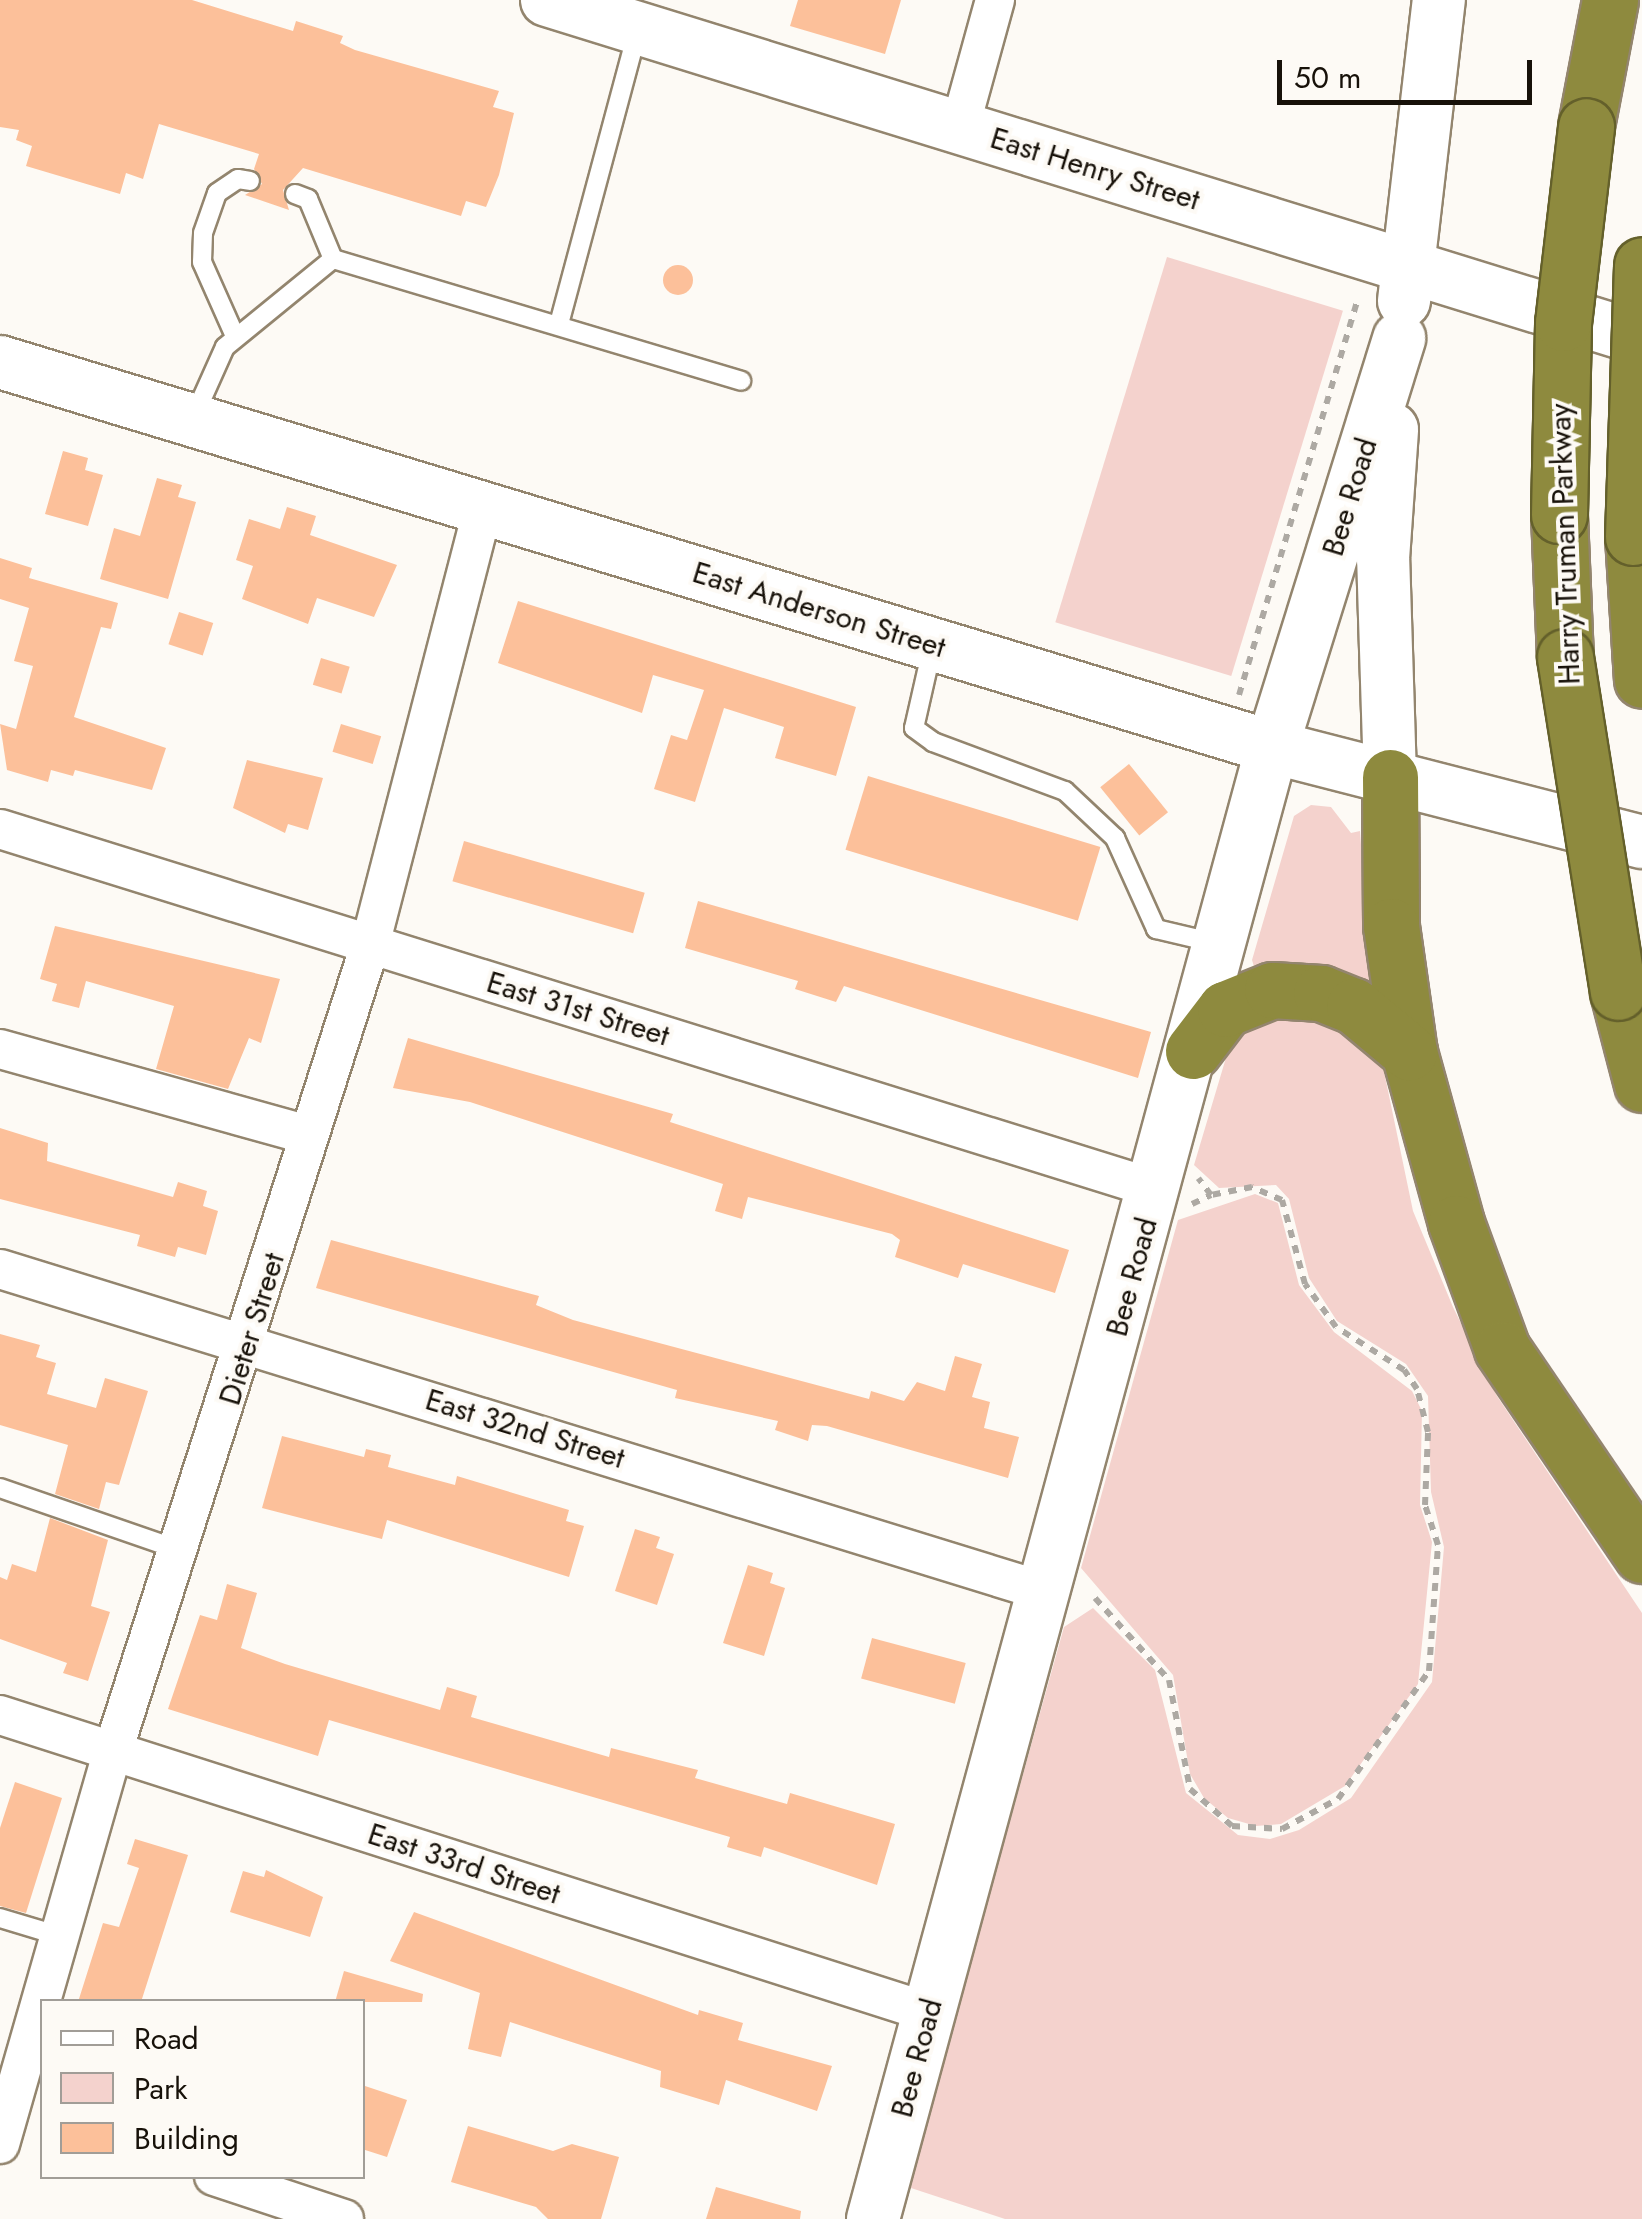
<!DOCTYPE html>
<html>
<head>
<meta charset="utf-8">
<style>
	body { margin:0 }
	#map { position:relative; width:1642px; height:2219px; overflow:hidden; background:#fdfaf5; font-family:Jost,sans-serif }
	div>[style] { position:absolute }
	[style*='--x'] { left:calc(var(--x)*1px); top:calc(var(--y)*1px); width:calc(var(--w)*1px); rotate:calc(var(--a)*1deg) }
	.green>* { inset:0; background:#f4d2cd; transform-origin:0 0 }
	.building>* { inset:0; background:#fcc09a; transform-origin:0 0 }
	.round { border-radius:50% }
	.path>* { height:6px; margin-top:-3px; transform-origin:0; background:repeating-linear-gradient(90deg,#ada9a3 0 8px,transparent 0 16px) }
	.roads { filter:drop-shadow(2px 0 #93856e) drop-shadow(-2px 0 #93856e) drop-shadow(0 2px #93856e) drop-shadow(0 -2px #93856e) }
	.lane>* { height:18px; margin:-9px; padding:0 9px; transform-origin:9px; border-radius:9px; background:#fff }
	.street>* { height:38px; margin:-19px; padding:0 19px; transform-origin:19px; border-radius:19px; background:#fff }
	.secondary>* { height:52px; margin:-26px; padding:0 26px; transform-origin:26px; border-radius:26px; background:#fff }
	.highway>* { height:55px; margin:-27.5px; padding:0 27.5px; transform-origin:27.5px; border-radius:27.5px; background:#8e8a3e }
	.bridges { filter:drop-shadow(2px 0 #64602b) drop-shadow(-2px 0 #64602b) drop-shadow(0 2px #64602b) drop-shadow(0 -2px #64602b) }
	.highway-bridge>* { height:55px; margin:-27.5px; padding:0 27.5px; transform-origin:27.5px; border-radius:27.5px; background:#8e8a3e }
	span { translate:-50% -50%; white-space:nowrap; text-align:center; line-height:1.15; -webkit-text-stroke:8px #fdfaf5; paint-order:stroke }
	.street-label { font-size:30px; color:#171109 }
	.legend { position:absolute; left:40px; top:1999px; width:325px; height:180px; box-sizing:border-box; background:#fdfaf5; border:2px solid #a19d97; margin:0; padding:12px 18px; list-style:none; font-size:30px; color:#171109 }
	.legend li { display:flex; align-items:center; gap:20px; height:50px }
	.legend b { width:50px; border:2px solid #a19d97 }
	.scale { position:absolute; left:1277px; top:60px; width:255px; height:45px; box-sizing:border-box; border:5px solid #171109; border-top:0; padding-left:12px; font-size:30px; line-height:35px; white-space:nowrap; color:#171109; -webkit-text-stroke:8px #fdfaf5; paint-order:stroke }
</style>
</head>
<body>
<div id="map">
	<div class="green">
		<i style="left:1167px;top:257px;width:184px;height:382px;rotate:17deg"></i>
		<i style="clip-path:polygon(1311px 805px,1331px 807px,1351px 833px,1360px 831px,1372px 993px,1256px 973px,1252px 960px,1294px 816px)"></i>
		<i style="clip-path:polygon(1301px 1000px,1381px 1057px,1413px 1211px,1453px 1307px,1497px 1396px,1642px 1613px,1642px 2219px,1005px 2219px,908px 2187px,1064px 1627px,1093px 1608px,1155px 1670px,1186px 1793px,1238px 1835px,1270px 1839px,1299px 1830px,1351px 1798px,1432px 1682px,1444px 1547px,1431px 1492px,1428px 1396px,1406px 1364px,1337px 1321px,1309px 1278px,1289px 1199px,1276px 1185px,1219px 1188px,1194px 1165px,1228px 1051px,1253px 1024px)"></i>
		<i style="clip-path:polygon(1255px 1194px,1278px 1203px,1299px 1285px,1334px 1332px,1412px 1391px,1422px 1411px,1420px 1505px,1432px 1542px,1418px 1684px,1345px 1786px,1281px 1824px,1256px 1826px,1228px 1818px,1204px 1798px,1190px 1774px,1173px 1675px,1081px 1568px,1178px 1220px)"></i>
	</div>
	<div class="building">
		<i style="clip-path:polygon(0 0,192px 0,293px 31px,296px 21px,343px 36px,340px 43px,355px 50px,499px 91px,493px 107px,514px 113px,499px 175px,486px 207px,466px 201px,461px 216px,303px 168px,283px 190px,289px 210px,245px 195px,262px 184px,254px 169px,259px 154px,159px 124px,143px 179px,126px 173px,120px 194px,26px 166px,32px 146px,16px 140px,19px 130px,0 127px)"></i>
		<i style="clip-path:polygon(798px 0,901px 0,885px 54px,790px 26px)"></i>
		<i class="round" style="left:663px;top:265px;width:30px;height:30px"></i>
		<i style="clip-path:polygon(63px 451px,88px 458px,85px 470px,103px 475px,88px 526px,45px 514px)"></i>
		<i style="clip-path:polygon(157px 478px,182px 485px,178px 497px,196px 502px,168px 599px,100px 579px,114px 528px,140px 536px)"></i>
		<i style="clip-path:polygon(287px 507px,316px 516px,310px 535px,397px 565px,374px 617px,317px 598px,308px 624px,242px 599px,253px 566px,236px 560px,249px 519px,280px 529px)"></i>
		<i style="clip-path:polygon(0 558px,32px 568px,29px 578px,118px 603px,111px 629px,101px 627px,74px 717px,166px 748px,152px 790px,75px 770px,73px 776px,51px 770px,48px 782px,7px 770px,0 724px,16px 729px,33px 666px,14px 661px,29px 608px,0 599px)"></i>
		<i style="clip-path:polygon(518px 601px,856px 707px,836px 776px,775px 758px,784px 727px,724px 708px,695px 802px,654px 789px,671px 735px,687px 740px,704px 690px,653px 675px,642px 713px,498px 663px)"></i>
		<i style="left:179px;top:612px;width:36px;height:34px;rotate:18deg"></i>
		<i style="left:321px;top:658px;width:30px;height:28px;rotate:17deg"></i>
		<i style="left:341px;top:724px;width:42px;height:29px;rotate:17deg"></i>
		<i style="clip-path:polygon(247px 760px,323px 778px,308px 830px,288px 824px,285px 833px,233px 808px)"></i>
		<i style="left:1129px;top:764px;width:62px;height:37px;rotate:51deg"></i>
		<i style="left:868px;top:776px;width:243px;height:77px;rotate:17deg"></i>
		<i style="left:464px;top:841px;width:188px;height:42px;rotate:16deg"></i>
		<i style="clip-path:polygon(698px 901px,1151px 1032px,1138px 1078px,844px 986px,836px 1002px,795px 989px,798px 981px,685px 948px)"></i>
		<i style="clip-path:polygon(55px 926px,280px 979px,261px 1043px,249px 1038px,228px 1089px,156px 1069px,174px 1006px,86px 981px,79px 1008px,52px 1001px,57px 984px,40px 979px)"></i>
		<i style="clip-path:polygon(408px 1038px,673px 1114px,670px 1122px,1069px 1250px,1055px 1293px,963px 1264px,958px 1278px,895px 1257px,900px 1240px,892px 1234px,748px 1197px,742px 1219px,715px 1211px,723px 1184px,470px 1102px,393px 1088px)"></i>
		<i style="clip-path:polygon(0 1128px,48px 1143px,47px 1161px,173px 1197px,178px 1182px,207px 1191px,203px 1206px,218px 1211px,206px 1255px,178px 1247px,175px 1257px,137px 1246px,140px 1235px,0 1199px)"></i>
		<i style="clip-path:polygon(331px 1240px,539px 1296px,536px 1305px,573px 1320px,869px 1399px,871px 1391px,904px 1401px,917px 1382px,945px 1391px,955px 1356px,982px 1364px,972px 1397px,990px 1402px,984px 1428px,1019px 1437px,1008px 1478px,827px 1426px,812px 1425px,808px 1441px,775px 1430px,778px 1421px,675px 1398px,677px 1390px,316px 1288px)"></i>
		<i style="clip-path:polygon(0 1334px,40px 1345px,36px 1357px,56px 1363px,47px 1394px,96px 1408px,105px 1378px,148px 1391px,119px 1485px,106px 1482px,99px 1509px,55px 1494px,68px 1445px,0 1425px)"></i>
		<i style="clip-path:polygon(282px 1436px,364px 1457px,366px 1449px,391px 1455px,388px 1467px,455px 1485px,457px 1476px,569px 1510px,566px 1521px,584px 1526px,569px 1577px,387px 1520px,382px 1539px,262px 1508px)"></i>
		<i style="clip-path:polygon(50px 1518px,108px 1540px,91px 1606px,110px 1612px,88px 1681px,63px 1673px,67px 1663px,0 1639px,0 1577px,7px 1580px,12px 1564px,36px 1572px)"></i>
		<i style="clip-path:polygon(635px 1529px,660px 1537px,656px 1548px,674px 1554px,657px 1605px,615px 1591px)"></i>
		<i style="clip-path:polygon(748px 1565px,773px 1573px,770px 1583px,785px 1588px,764px 1656px,723px 1643px)"></i>
		<i style="clip-path:polygon(227px 1584px,257px 1593px,241px 1648px,285px 1664px,440px 1710px,447px 1687px,477px 1696px,471px 1717px,609px 1757px,611px 1748px,698px 1770px,695px 1778px,787px 1804px,790px 1793px,895px 1824px,877px 1885px,764px 1847px,761px 1857px,727px 1847px,730px 1837px,329px 1720px,318px 1756px,168px 1709px,200px 1615px,217px 1620px)"></i>
		<i style="left:872px;top:1638px;width:97px;height:42px;rotate:15deg"></i>
		<i style="clip-path:polygon(15px 1782px,62px 1798px,26px 1913px,0 1906px,0 1828px)"></i>
		<i style="clip-path:polygon(135px 1839px,188px 1855px,141px 2002px,78px 2002px,103px 1923px,119px 1927px,139px 1868px,127px 1864px)"></i>
		<i style="clip-path:polygon(266px 1870px,323px 1897px,310px 1937px,230px 1912px,243px 1871px,264px 1877px)"></i>
		<i style="clip-path:polygon(414px 1912px,698px 2015px,699px 2010px,743px 2023px,738px 2040px,832px 2066px,817px 2111px,726px 2080px,719px 2105px,660px 2087px,661px 2071px,510px 2022px,501px 2057px,468px 2049px,480px 1993px,390px 1961px)"></i>
		<i style="clip-path:polygon(344px 1971px,423px 1994px,422px 2002px,335px 2002px)"></i>
		<i style="clip-path:polygon(362px 2085px,407px 2100px,387px 2157px,362px 2149px)"></i>
		<i style="clip-path:polygon(468px 2126px,553px 2151px,572px 2144px,619px 2157px,601px 2219px,548px 2219px,536px 2207px,451px 2182px)"></i>
		<i style="clip-path:polygon(716px 2187px,801px 2211px,800px 2219px,706px 2219px)"></i>
	</div>
	<div class="path">
		<i style="--x:1239;--y:695;--w:410;--a:-73.3"></i>
		<i style="--x:1192;--y:1204;--w:21;--a:-25"></i>
		<i style="--x:1211;--y:1195;--w:21;--a:-127"></i>
		<i style="--x:1095;--y:1598;--w:110;--a:47.9"></i>
		<i style="--x:1169;--y:1680;--w:111;--a:79.1"></i>
		<i style="--x:1190;--y:1789;--w:56;--a:41.4"></i>
		<i style="--x:1232;--y:1826;--w:50;--a:3.4"></i>
		<i style="--x:1282;--y:1829;--w:64;--a:-28.2"></i>
		<i style="--x:1338;--y:1799;--w:157;--a:-54.6"></i>
		<i style="--x:1429;--y:1671;--w:126;--a:-85.9"></i>
		<i style="--x:1438;--y:1545;--w:42;--a:-108"></i>
		<i style="--x:1425;--y:1505;--w:73;--a:-87.6"></i>
		<i style="--x:1428;--y:1432;--w:44;--a:-104.3"></i>
		<i style="--x:1417;--y:1389;--w:23;--a:-124"></i>
		<i style="--x:1404;--y:1370;--w:80;--a:-147.7"></i>
		<i style="--x:1336;--y:1327;--w:53;--a:-125.8"></i>
		<i style="--x:1305;--y:1284;--w:87;--a:-105.3"></i>
		<i style="--x:1282;--y:1200;--w:33;--a:-157"></i>
		<i style="--x:1252;--y:1187;--w:42;--a:169"></i>
	</div>
	<div class="roads">
		<div class="lane">
			<i style="--x:295;--y:194;--w:14;--a:21"></i>
			<i style="--x:308;--y:199;--w:65;--a:67.4"></i>
			<i style="--x:559;--y:324;--w:301;--a:-75"></i>
			<i style="--x:235;--y:336;--w:81;--a:-114"></i>
			<i style="--x:202;--y:262;--w:29;--a:-88"></i>
			<i style="--x:203;--y:233;--w:42;--a:-70.7"></i>
			<i style="--x:217;--y:193;--w:25;--a:-34"></i>
			<i style="--x:238;--y:179;--w:12;--a:9"></i>
			<i style="--x:195;--y:414;--w:73;--a:-65.9"></i>
			<i style="--x:225;--y:347;--w:139;--a:-39.2"></i>
			<i style="--x:333;--y:259;--w:426;--a:16.6"></i>
			<i style="--x:932;--y:649;--w:81;--a:102.8"></i>
			<i style="--x:914;--y:728;--w:24;--a:36"></i>
			<i style="--x:933;--y:742;--w:141;--a:20.4"></i>
			<i style="--x:1065;--y:791;--w:69;--a:43.2"></i>
			<i style="--x:1115;--y:838;--w:100;--a:65.7"></i>
			<i style="--x:1156;--y:929;--w:61;--a:13.3"></i>
			<i style="--x:0;--y:1488;--w:189;--a:19.1"></i>
			<i style="--x:0;--y:1918;--w:63;--a:16.7"></i>
		</div>
		<div class="street">
			<i style="--x:960;--y:127;--w:132;--a:-74.6"></i>
			<i style="--x:0;--y:829;--w:1211;--a:17.3"></i>
			<i style="--x:0;--y:1049;--w:321;--a:15.6"></i>
			<i style="--x:0;--y:1269;--w:1098;--a:17.16"></i>
			<i style="--x:0;--y:1715;--w:974;--a:17.75"></i>
			<i style="--x:0;--y:2144;--w:409;--a:-74"></i>
			<i style="--x:113;--y:1751;--w:846;--a:-72.31"></i>
			<i style="--x:370;--y:945;--w:451;--a:-75.5"></i>
			<i style="--x:214;--y:2176;--w:137;--a:18.3"></i>
		</div>
		<div class="secondary">
			<i style="--x:547;--y:0;--w:1146;--a:17.2"></i>
			<i style="--x:1404;--y:301;--w:303;--a:-83.4"></i>
			<i style="--x:0;--y:362;--w:1329;--a:16.84"></i>
			<i style="--x:1272;--y:747;--w:382;--a:14.4"></i>
			<i style="--x:1390;--y:777;--w:218;--a:-91.8"></i>
			<i style="--x:1383;--y:559;--w:130;--a:-86"></i>
			<i style="--x:873;--y:2219;--w:1525;--a:-74.83"></i>
			<i style="--x:1272;--y:747;--w:428;--a:-72.7"></i>
		</div>
		<div class="highway">
			<i style="--x:1586;--y:126;--w:128;--a:-79.2"></i>
			<i style="--x:1559;--y:515;--w:142;--a:87.6"></i>
			<i style="--x:1633;--y:537;--w:143;--a:86.4"></i>
			<i style="--x:1390;--y:777;--w:149;--a:89.6"></i>
			<i style="--x:1391;--y:926;--w:127;--a:81.9"></i>
			<i style="--x:1409;--y:1052;--w:177;--a:74.6"></i>
			<i style="--x:1456;--y:1223;--w:134;--a:69.9"></i>
			<i style="--x:1502;--y:1349;--w:249;--a:55.8"></i>
			<i style="--x:1618;--y:992;--w:95;--a:75.4"></i>
			<i style="--x:1193;--y:1051;--w:53;--a:-52.7"></i>
			<i style="--x:1225;--y:1009;--w:51;--a:-22"></i>
			<i style="--x:1272;--y:990;--w:49;--a:3.5"></i>
			<i style="--x:1321;--y:993;--w:35;--a:22"></i>
			<i style="--x:1354;--y:1006;--w:72;--a:39.9"></i>
		</div>
	</div>
	<div class="bridges">
		<div class="highway-bridge">
			<i style="--x:1559;--y:515;--w:192;--a:-88.8"></i>
			<i style="--x:1563;--y:323;--w:198;--a:-83.3"></i>
			<i style="--x:1633;--y:537;--w:272;--a:-88.1"></i>
			<i style="--x:1565;--y:657;--w:339;--a:81"></i>
		</div>
	</div>
	<div class="street-label">
		<span style="left:1095px;top:169px;rotate:17deg">East Henry Street</span>
		<span style="left:1350px;top:497px;rotate:-73deg">Bee Road</span>
		<span style="left:1565px;top:544px;rotate:-92deg">Harry Truman Parkway</span>
		<span style="left:819px;top:610px;rotate:17deg">East Anderson Street</span>
		<span style="left:578px;top:1009px;rotate:17deg">East 31st Street</span>
		<span style="left:1132px;top:1277px;rotate:-75deg">Bee Road</span>
		<span style="left:252px;top:1329px;rotate:-73deg">Dieter Street</span>
		<span style="left:525px;top:1429px;rotate:17deg">East 32nd Street</span>
		<span style="left:464px;top:1864px;rotate:18deg">East 33rd Street</span>
		<span style="left:917px;top:2058px;rotate:-75deg">Bee Road</span>
	</div>
	<ul class="legend">
	<li><b style="height:12px;background:#fff"></b>Road</li>
	<li><b style="height:28px;background:#f4d2cd"></b>Park</li>
	<li><b style="height:28px;background:#fcc09a"></b>Building</li>
	</ul>
	<div class="scale">50 m</div>
</div>
</body>
</html>
